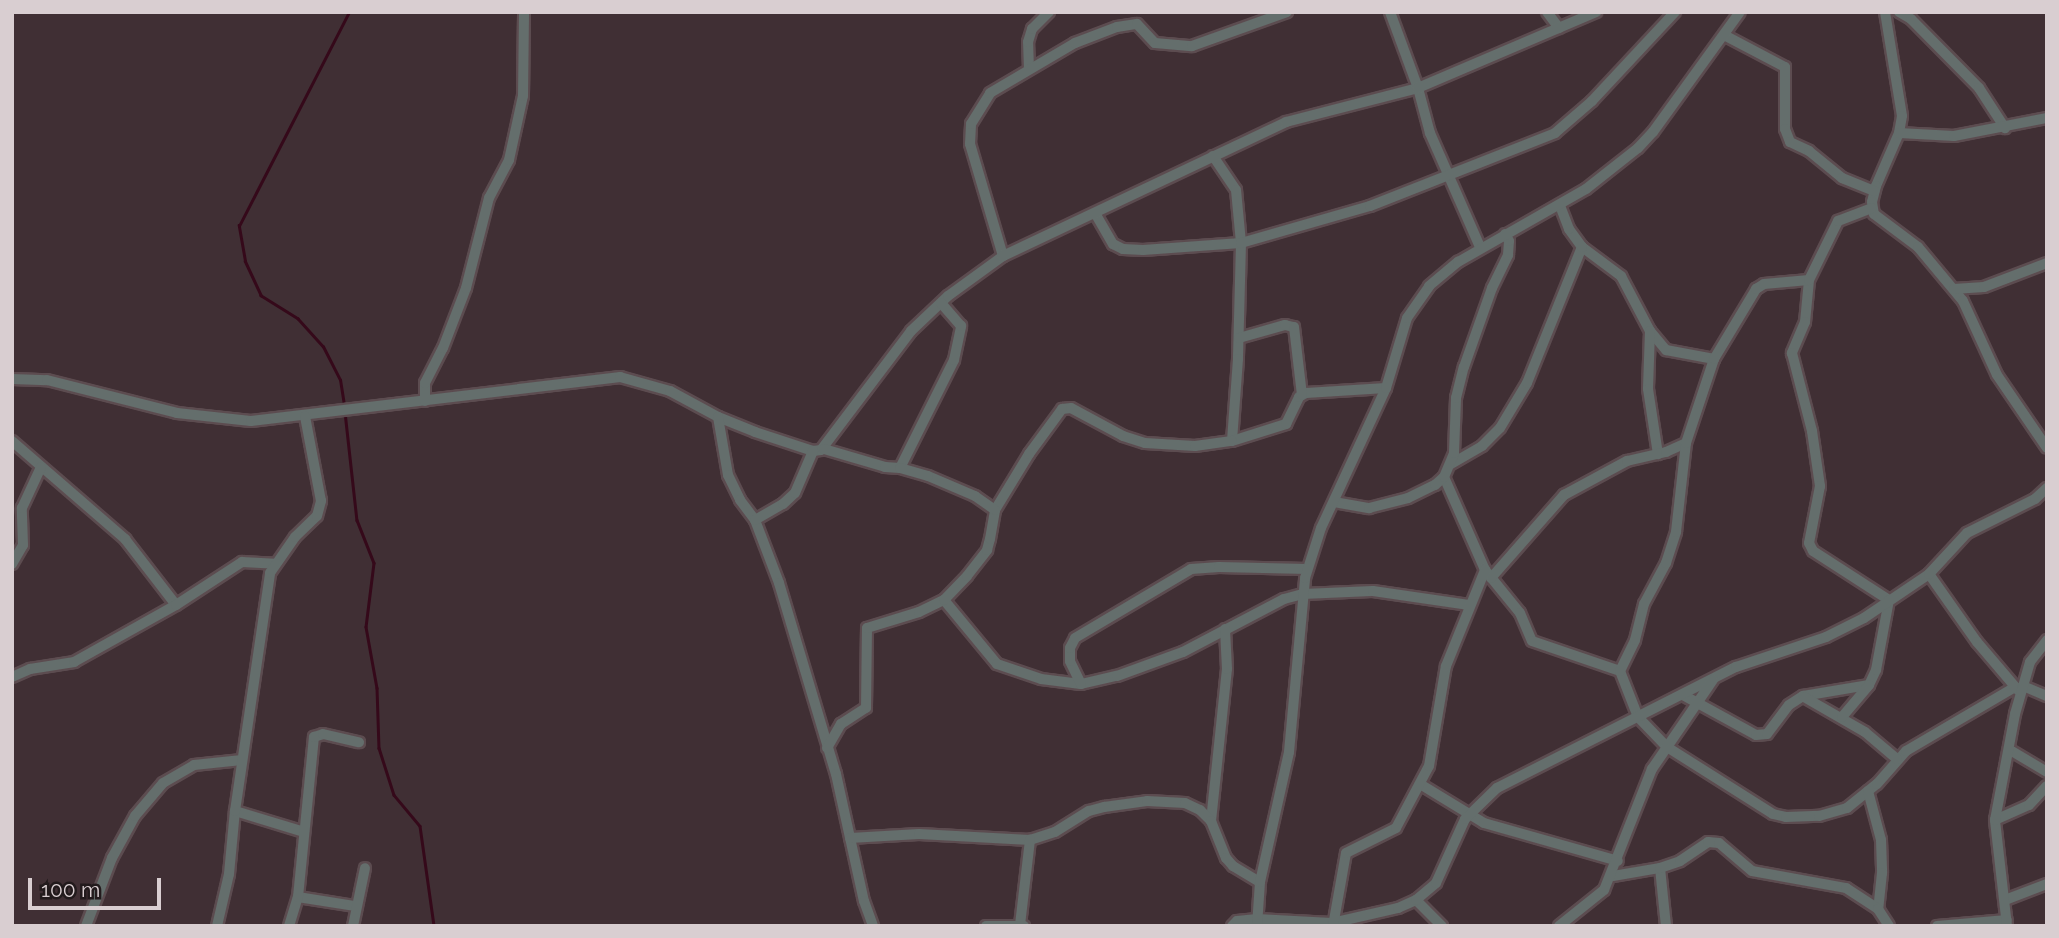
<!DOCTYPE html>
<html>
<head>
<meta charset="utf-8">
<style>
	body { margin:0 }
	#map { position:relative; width:2059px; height:938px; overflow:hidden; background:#402f34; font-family:Raleway,sans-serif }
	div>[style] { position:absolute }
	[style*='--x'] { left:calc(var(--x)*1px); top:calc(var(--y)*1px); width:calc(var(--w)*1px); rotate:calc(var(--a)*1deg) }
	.stream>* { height:2.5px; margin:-1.25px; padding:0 1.25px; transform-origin:1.25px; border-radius:1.25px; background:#35091a }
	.roads { filter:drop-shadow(2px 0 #5c4c50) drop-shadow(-2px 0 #5c4c50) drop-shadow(0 2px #5c4c50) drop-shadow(0 -2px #5c4c50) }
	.minor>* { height:10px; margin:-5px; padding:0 5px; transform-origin:5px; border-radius:5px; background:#646e6c }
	span { translate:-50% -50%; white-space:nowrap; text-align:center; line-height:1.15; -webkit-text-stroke:6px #221a1c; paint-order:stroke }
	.frame { position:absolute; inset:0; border:14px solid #d9ced1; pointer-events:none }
	.scale { position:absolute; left:28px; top:878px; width:133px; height:32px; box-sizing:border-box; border:4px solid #d9ced1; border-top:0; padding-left:9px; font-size:21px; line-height:24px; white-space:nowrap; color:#d9ced1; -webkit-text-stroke:5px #221a1c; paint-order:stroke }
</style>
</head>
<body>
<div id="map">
	<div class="stream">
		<i style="--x:344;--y:405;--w:25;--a:-99"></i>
		<i style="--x:340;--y:380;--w:37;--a:-117"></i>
		<i style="--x:323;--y:347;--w:38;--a:-132"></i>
		<i style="--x:298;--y:319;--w:44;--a:-148.1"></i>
		<i style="--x:261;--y:296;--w:38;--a:-115"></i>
		<i style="--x:245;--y:261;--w:36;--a:-100"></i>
		<i style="--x:239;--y:226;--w:241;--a:-62.8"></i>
		<i style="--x:345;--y:412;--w:109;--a:83.7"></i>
		<i style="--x:357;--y:520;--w:46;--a:68.4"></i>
		<i style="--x:374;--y:563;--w:64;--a:97.1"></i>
		<i style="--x:366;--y:627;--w:62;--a:79.8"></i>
		<i style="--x:377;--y:688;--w:60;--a:88.1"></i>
		<i style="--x:379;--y:748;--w:49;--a:72.3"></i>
		<i style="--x:394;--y:795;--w:40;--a:50"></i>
		<i style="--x:420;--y:826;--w:101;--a:82"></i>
	</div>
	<div class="roads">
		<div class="minor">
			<i style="--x:1390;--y:12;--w:81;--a:69.8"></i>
			<i style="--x:1418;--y:88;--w:47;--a:75.1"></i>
			<i style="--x:1430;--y:133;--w:124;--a:66.3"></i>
			<i style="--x:1547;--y:12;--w:20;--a:53"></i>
			<i style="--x:1885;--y:12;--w:105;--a:80.7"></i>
			<i style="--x:1902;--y:116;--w:17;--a:100"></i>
			<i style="--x:1899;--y:133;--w:58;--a:113.5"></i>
			<i style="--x:1876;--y:186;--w:16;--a:104"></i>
			<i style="--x:1872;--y:202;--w:12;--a:81"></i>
			<i style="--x:1874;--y:214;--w:55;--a:36.9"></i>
			<i style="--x:1918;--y:247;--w:70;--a:50.2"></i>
			<i style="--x:1963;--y:301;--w:81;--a:65.3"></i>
			<i style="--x:1997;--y:375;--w:88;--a:55.6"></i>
			<i style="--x:1899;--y:12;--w:14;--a:30"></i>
			<i style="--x:1911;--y:19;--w:97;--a:45.4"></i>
			<i style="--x:1979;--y:88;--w:48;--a:57"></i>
			<i style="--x:1724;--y:35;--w:69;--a:27.7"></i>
			<i style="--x:1785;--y:67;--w:62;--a:90"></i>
			<i style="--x:1785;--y:129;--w:14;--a:69"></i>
			<i style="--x:1790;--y:142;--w:21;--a:25"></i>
			<i style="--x:1809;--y:151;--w:43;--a:39.3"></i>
			<i style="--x:1842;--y:178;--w:35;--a:22"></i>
			<i style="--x:1029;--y:69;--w:27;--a:-92"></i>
			<i style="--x:1028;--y:42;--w:14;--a:-73"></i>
			<i style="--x:1032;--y:29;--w:24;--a:-45"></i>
			<i style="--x:1899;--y:133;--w:55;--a:3.1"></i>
			<i style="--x:1954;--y:136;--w:95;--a:-11"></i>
			<i style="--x:1213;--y:156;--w:41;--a:55.9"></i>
			<i style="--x:1236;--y:190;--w:53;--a:84.6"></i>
			<i style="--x:1241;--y:243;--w:116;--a:91.5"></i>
			<i style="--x:1238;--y:359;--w:82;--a:94.2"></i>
			<i style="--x:1232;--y:441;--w:57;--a:-17.5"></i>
			<i style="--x:1286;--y:424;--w:30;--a:-64"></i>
			<i style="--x:1299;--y:397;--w:8;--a:-30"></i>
			<i style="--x:1306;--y:393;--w:80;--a:-3.6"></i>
			<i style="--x:1095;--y:213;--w:36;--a:60"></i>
			<i style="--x:1113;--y:244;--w:11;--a:27"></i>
			<i style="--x:1123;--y:249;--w:20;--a:3"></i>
			<i style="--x:1143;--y:250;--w:98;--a:-4.1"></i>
			<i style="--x:1241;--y:243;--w:134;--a:-16"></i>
			<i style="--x:1370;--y:206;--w:199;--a:-21.5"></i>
			<i style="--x:1555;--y:133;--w:49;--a:-40.9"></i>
			<i style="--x:1592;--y:101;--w:122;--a:-47"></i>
			<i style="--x:1582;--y:247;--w:49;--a:36.6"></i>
			<i style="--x:1621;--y:276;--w:62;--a:62.2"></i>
			<i style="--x:1650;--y:331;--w:25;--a:50"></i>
			<i style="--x:1666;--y:350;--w:49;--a:10.6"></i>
			<i style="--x:1003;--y:256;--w:117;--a:-106.4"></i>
			<i style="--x:970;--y:144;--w:20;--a:-87"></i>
			<i style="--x:971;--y:124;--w:36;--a:-58"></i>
			<i style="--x:990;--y:93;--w:99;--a:-30.5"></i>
			<i style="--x:1075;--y:43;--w:45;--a:-20.9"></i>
			<i style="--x:1117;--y:27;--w:20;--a:-9"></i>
			<i style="--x:1137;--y:24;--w:26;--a:47"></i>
			<i style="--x:1155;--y:43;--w:37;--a:5"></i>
			<i style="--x:1192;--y:46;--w:101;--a:-19.7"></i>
			<i style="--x:1809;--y:280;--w:42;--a:95.4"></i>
			<i style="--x:1805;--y:322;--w:34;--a:113"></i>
			<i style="--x:1792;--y:353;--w:81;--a:75.6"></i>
			<i style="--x:1812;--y:431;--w:56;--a:81.7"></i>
			<i style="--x:1820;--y:486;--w:58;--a:100.9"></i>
			<i style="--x:1809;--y:543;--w:9;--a:63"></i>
			<i style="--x:1813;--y:551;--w:90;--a:32.8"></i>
			<i style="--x:1954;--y:289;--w:30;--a:-4"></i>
			<i style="--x:1984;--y:287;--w:67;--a:-20.9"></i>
			<i style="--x:1650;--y:331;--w:58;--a:92"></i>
			<i style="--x:1648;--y:389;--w:66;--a:81.3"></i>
			<i style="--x:1239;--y:338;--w:48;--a:-15.8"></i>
			<i style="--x:1285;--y:325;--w:9;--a:13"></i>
			<i style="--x:1294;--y:327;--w:68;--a:83.3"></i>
			<i style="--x:12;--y:379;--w:35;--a:2"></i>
			<i style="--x:47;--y:380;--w:134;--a:14.2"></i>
			<i style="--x:177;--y:413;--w:74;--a:6.2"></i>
			<i style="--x:251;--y:421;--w:372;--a:-6.8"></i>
			<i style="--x:620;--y:377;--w:52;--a:15.6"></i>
			<i style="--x:670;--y:391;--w:55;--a:28.4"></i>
			<i style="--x:718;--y:417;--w:40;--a:22"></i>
			<i style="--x:755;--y:432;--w:61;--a:18.1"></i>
			<i style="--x:813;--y:451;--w:8;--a:-7"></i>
			<i style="--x:821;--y:450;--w:149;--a:-52.9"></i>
			<i style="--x:911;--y:331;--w:51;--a:-43.4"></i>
			<i style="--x:948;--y:296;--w:68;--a:-36"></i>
			<i style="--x:1003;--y:256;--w:313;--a:-25.3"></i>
			<i style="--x:1286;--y:122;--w:136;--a:-14.4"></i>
			<i style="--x:1418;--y:88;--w:194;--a:-23.1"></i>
			<i style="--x:425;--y:401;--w:18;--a:-90"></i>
			<i style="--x:425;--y:383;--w:39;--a:-63"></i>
			<i style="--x:443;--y:348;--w:64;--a:-69"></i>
			<i style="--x:466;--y:288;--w:93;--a:-75.7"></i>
			<i style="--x:489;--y:198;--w:43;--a:-62.2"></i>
			<i style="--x:509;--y:160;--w:66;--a:-77.7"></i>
			<i style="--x:523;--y:96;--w:84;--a:-89.3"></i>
			<i style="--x:718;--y:417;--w:59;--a:80.2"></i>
			<i style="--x:728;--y:475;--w:28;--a:64"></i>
			<i style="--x:740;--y:500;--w:25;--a:53"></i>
			<i style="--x:755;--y:520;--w:67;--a:69.1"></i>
			<i style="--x:779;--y:583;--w:199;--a:73.4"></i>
			<i style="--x:836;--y:774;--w:130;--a:77.6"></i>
			<i style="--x:864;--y:901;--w:27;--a:70"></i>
			<i style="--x:12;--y:441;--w:150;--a:40.9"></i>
			<i style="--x:125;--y:539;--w:83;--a:52.3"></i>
			<i style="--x:824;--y:449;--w:64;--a:16.4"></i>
			<i style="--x:885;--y:467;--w:15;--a:4"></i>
			<i style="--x:900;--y:468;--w:121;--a:-63.4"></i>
			<i style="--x:954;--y:360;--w:35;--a:-78"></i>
			<i style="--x:961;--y:326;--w:30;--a:-131"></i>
			<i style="--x:1451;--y:464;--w:36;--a:-30"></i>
			<i style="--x:1482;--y:446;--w:25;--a:-45"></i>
			<i style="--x:1500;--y:428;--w:52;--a:-59"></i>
			<i style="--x:1527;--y:383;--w:147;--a:-68"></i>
			<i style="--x:1582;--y:247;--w:22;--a:-126"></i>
			<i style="--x:1569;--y:229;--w:26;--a:-111"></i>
			<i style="--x:1444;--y:477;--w:102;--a:66.2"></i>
			<i style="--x:1485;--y:570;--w:55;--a:50.9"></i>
			<i style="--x:1520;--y:613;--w:30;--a:67"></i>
			<i style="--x:1532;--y:641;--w:93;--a:18.8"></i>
			<i style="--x:1620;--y:671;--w:49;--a:68.6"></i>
			<i style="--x:1638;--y:717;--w:42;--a:46"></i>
			<i style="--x:1667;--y:747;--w:125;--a:32.3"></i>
			<i style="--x:1773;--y:814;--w:13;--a:13"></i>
			<i style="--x:1786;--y:817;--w:33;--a:-2"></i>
			<i style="--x:1819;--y:816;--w:29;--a:-16"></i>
			<i style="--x:1847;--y:808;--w:38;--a:-39"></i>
			<i style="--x:1877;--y:784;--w:44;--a:-48.7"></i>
			<i style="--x:1906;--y:751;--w:126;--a:-30.4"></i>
			<i style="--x:1334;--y:502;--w:36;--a:10"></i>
			<i style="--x:1369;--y:508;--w:40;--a:-14.4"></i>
			<i style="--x:1408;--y:498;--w:30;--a:-26"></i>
			<i style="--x:1435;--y:485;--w:12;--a:-42"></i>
			<i style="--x:1444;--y:477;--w:26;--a:-67"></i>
			<i style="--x:1454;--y:453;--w:55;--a:-87.9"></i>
			<i style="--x:1456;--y:398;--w:32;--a:-76"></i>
			<i style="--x:1464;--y:367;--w:84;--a:-70.5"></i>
			<i style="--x:1492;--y:288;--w:37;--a:-64"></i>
			<i style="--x:1508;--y:255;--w:14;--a:-86"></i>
			<i style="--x:1509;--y:241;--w:8;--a:-120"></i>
			<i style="--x:995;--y:510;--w:66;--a:-58.7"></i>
			<i style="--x:1029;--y:454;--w:56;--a:-53.7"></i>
			<i style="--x:1062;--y:409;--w:9;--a:-6"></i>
			<i style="--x:1071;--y:408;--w:59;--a:28.3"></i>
			<i style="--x:1123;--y:436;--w:23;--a:18"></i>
			<i style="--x:1145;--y:443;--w:50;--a:3.4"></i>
			<i style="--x:1195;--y:446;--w:37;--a:-8"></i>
			<i style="--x:755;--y:520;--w:32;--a:-30"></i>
			<i style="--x:783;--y:504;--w:16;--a:-43"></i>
			<i style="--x:795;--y:493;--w:46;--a:-66.8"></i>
			<i style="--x:12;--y:564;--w:22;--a:-60"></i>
			<i style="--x:23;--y:545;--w:37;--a:-92"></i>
			<i style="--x:22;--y:508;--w:45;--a:-65.1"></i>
			<i style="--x:1929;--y:574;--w:83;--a:54.8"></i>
			<i style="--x:1977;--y:642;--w:63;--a:49.5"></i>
			<i style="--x:1491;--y:578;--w:111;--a:-48.7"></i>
			<i style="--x:1564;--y:495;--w:72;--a:-28.4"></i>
			<i style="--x:1627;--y:461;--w:40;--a:-13"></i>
			<i style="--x:1666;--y:452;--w:22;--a:-24"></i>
			<i style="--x:944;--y:600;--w:83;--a:50.4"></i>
			<i style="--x:997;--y:664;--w:46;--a:18.8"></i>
			<i style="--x:1041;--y:679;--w:40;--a:7.1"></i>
			<i style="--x:1081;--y:684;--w:37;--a:-13"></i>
			<i style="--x:1117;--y:676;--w:70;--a:-20"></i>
			<i style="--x:1183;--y:652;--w:114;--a:-27.7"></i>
			<i style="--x:1284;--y:599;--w:20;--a:-15"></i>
			<i style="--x:1303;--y:594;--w:70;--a:-2.5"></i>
			<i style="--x:1373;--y:591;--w:97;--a:8.3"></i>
			<i style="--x:1620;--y:671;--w:34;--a:-64"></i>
			<i style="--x:1635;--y:640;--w:37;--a:-76"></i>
			<i style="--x:1644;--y:604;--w:47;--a:-61.8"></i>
			<i style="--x:1666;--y:563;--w:33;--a:-72"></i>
			<i style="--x:1676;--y:532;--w:90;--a:-83.6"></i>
			<i style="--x:1686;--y:443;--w:89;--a:-71.6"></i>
			<i style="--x:1714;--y:359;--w:82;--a:-59"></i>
			<i style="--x:1756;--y:289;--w:9;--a:-32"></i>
			<i style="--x:1764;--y:284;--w:45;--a:-5.1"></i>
			<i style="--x:1809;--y:280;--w:66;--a:-63.8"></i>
			<i style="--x:1838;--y:221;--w:36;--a:-21"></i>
			<i style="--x:12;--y:677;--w:20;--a:-24"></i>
			<i style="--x:30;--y:669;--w:45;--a:-9"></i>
			<i style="--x:74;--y:662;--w:117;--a:-29.2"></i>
			<i style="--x:176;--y:605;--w:79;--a:-33.1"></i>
			<i style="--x:242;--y:562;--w:33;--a:3"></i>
			<i style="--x:1081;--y:684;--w:25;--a:-116"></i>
			<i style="--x:1070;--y:661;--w:13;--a:-90"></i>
			<i style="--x:1070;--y:648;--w:11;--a:-63"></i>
			<i style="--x:1075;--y:638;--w:135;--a:-30.7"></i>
			<i style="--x:1191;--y:569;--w:28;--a:-4"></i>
			<i style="--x:1219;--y:567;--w:88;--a:1.3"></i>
			<i style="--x:2023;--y:686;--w:26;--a:23"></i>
			<i style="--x:1683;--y:695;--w:83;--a:28.7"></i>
			<i style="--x:1756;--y:735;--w:11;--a:-5"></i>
			<i style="--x:1767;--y:734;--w:36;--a:-53"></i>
			<i style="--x:1789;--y:705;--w:17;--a:-33"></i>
			<i style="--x:1803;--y:696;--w:67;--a:-9.5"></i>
			<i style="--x:1869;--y:685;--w:17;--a:-65"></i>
			<i style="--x:1876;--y:670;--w:71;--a:-79.5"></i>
			<i style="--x:1804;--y:697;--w:70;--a:29.8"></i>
			<i style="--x:1865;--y:732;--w:42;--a:40.2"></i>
			<i style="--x:1842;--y:717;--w:42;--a:-49.8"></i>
			<i style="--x:827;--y:748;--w:28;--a:-60"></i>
			<i style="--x:841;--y:724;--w:30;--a:-33"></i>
			<i style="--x:866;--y:708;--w:80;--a:-89.3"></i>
			<i style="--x:867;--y:628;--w:54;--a:-17.1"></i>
			<i style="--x:919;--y:612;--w:28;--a:-26"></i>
			<i style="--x:944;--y:600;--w:33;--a:-46"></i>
			<i style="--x:967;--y:576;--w:33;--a:-52"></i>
			<i style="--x:987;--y:550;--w:11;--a:-75"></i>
			<i style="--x:990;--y:539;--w:29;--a:-80"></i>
			<i style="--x:995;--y:510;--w:24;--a:-145"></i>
			<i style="--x:975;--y:496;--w:51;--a:-156.9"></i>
			<i style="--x:928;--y:476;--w:29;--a:-164"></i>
			<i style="--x:2010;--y:750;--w:43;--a:30.7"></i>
			<i style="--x:1420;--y:784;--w:75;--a:31.4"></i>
			<i style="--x:1484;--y:823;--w:139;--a:15.8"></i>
			<i style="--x:1868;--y:791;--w:51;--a:75.1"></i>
			<i style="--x:1881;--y:840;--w:33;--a:88"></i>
			<i style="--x:1882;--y:873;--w:36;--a:96"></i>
			<i style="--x:235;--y:811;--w:72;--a:16.9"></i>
			<i style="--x:1995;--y:820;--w:37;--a:-24"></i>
			<i style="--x:2029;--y:805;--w:26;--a:-47"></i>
			<i style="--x:1211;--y:821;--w:153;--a:-84"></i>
			<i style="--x:1227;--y:669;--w:40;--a:-92.9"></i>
			<i style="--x:850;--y:838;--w:69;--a:-3.3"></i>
			<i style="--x:919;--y:834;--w:111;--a:3.1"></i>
			<i style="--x:1030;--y:840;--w:26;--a:-18"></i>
			<i style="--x:1055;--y:832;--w:40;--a:-32"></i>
			<i style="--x:1089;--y:811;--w:16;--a:-15"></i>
			<i style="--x:1104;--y:807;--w:43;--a:-7.9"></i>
			<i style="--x:1147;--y:801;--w:38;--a:3"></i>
			<i style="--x:1185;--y:803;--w:17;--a:25"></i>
			<i style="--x:1200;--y:810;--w:16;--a:45"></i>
			<i style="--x:1211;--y:821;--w:40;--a:68"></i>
			<i style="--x:1226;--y:858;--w:11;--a:49"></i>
			<i style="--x:1233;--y:866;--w:31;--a:31"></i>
			<i style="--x:1660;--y:868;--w:58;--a:84.1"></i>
			<i style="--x:1613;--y:876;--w:48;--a:-9.7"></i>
			<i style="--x:1660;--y:868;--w:21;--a:-19"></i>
			<i style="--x:1680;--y:861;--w:34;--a:-34"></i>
			<i style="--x:1708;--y:842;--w:11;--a:5"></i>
			<i style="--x:1719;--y:843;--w:43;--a:40.3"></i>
			<i style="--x:1752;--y:871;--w:96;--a:10.3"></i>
			<i style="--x:1846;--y:888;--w:38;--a:33"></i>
			<i style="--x:1878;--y:909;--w:20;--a:57"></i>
			<i style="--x:298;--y:897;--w:58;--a:9"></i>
			<i style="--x:1416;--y:900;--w:37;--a:45"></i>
			<i style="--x:2005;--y:900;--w:45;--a:-20.9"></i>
			<i style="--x:1020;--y:925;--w:86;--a:-83.3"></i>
			<i style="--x:86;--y:926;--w:73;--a:-69.1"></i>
			<i style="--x:112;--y:858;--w:48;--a:-61.3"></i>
			<i style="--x:135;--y:816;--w:43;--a:-49.7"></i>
			<i style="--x:163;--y:783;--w:36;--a:-30"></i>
			<i style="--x:194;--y:765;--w:48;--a:-5.9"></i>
			<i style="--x:217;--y:926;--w:53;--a:-77"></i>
			<i style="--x:229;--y:874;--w:63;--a:-84.6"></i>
			<i style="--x:235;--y:811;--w:241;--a:-81.6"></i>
			<i style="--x:270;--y:573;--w:44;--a:-55.2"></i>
			<i style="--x:295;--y:537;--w:30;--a:-44"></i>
			<i style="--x:317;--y:516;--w:16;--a:-75"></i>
			<i style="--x:321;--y:501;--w:86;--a:-100.7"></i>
			<i style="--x:289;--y:926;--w:30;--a:-73"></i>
			<i style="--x:298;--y:897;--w:161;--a:-84.3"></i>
			<i style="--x:314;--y:737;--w:9;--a:-18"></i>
			<i style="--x:323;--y:734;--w:37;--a:13"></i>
			<i style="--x:353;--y:926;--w:59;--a:-78.3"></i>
			<i style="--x:986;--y:926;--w:38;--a:0"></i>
			<i style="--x:1232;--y:926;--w:7;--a:-45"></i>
			<i style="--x:1237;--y:921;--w:20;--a:-6"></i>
			<i style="--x:1257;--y:919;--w:75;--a:3.1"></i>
			<i style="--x:1332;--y:923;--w:68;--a:-12.8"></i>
			<i style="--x:1398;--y:908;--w:20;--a:-24"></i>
			<i style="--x:1416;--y:900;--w:26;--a:-40"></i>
			<i style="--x:1436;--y:883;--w:70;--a:-65.6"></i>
			<i style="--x:1465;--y:819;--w:45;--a:-44.1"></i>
			<i style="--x:1497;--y:788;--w:268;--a:-26.9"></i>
			<i style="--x:1736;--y:667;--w:95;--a:-18.4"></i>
			<i style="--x:1826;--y:637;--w:42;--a:-26.6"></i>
			<i style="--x:1864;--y:618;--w:78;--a:-34.1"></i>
			<i style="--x:1929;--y:574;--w:56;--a:-47.2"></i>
			<i style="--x:1967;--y:533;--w:76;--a:-26.6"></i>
			<i style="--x:2035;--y:499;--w:16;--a:-43"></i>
			<i style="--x:1257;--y:926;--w:44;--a:-86.1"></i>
			<i style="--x:1260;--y:882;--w:133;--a:-77.4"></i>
			<i style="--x:1289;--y:752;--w:175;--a:-84.7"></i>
			<i style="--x:1305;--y:578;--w:52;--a:-72.3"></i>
			<i style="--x:1321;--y:528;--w:154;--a:-65.1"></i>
			<i style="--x:1386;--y:388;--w:73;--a:-73.3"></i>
			<i style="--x:1407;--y:318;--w:39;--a:-55"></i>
			<i style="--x:1429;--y:286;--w:38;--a:-40"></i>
			<i style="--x:1458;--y:262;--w:147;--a:-29.7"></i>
			<i style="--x:1586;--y:189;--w:66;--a:-38.3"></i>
			<i style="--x:1638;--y:148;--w:22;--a:-47"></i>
			<i style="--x:1653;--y:132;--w:148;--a:-54.1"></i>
			<i style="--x:1333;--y:926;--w:74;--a:-79.9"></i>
			<i style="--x:1346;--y:853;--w:56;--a:-26.6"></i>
			<i style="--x:1396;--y:828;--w:70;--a:-62"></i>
			<i style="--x:1429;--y:766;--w:101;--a:-80.4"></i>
			<i style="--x:1446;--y:666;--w:104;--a:-67.9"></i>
			<i style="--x:1559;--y:926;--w:58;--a:-38.7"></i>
			<i style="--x:1604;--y:890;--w:130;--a:-68.4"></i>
			<i style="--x:1652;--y:769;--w:108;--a:-55.6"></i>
			<i style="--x:1937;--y:926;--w:70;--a:-4.9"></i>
			<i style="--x:2007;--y:926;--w:107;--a:-96.5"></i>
			<i style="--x:1995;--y:820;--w:108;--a:-79.3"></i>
			<i style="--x:2015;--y:714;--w:54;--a:-73.9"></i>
			<i style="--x:2030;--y:662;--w:28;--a:-52"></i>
		</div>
	</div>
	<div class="frame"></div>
	<div class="scale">100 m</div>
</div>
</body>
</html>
